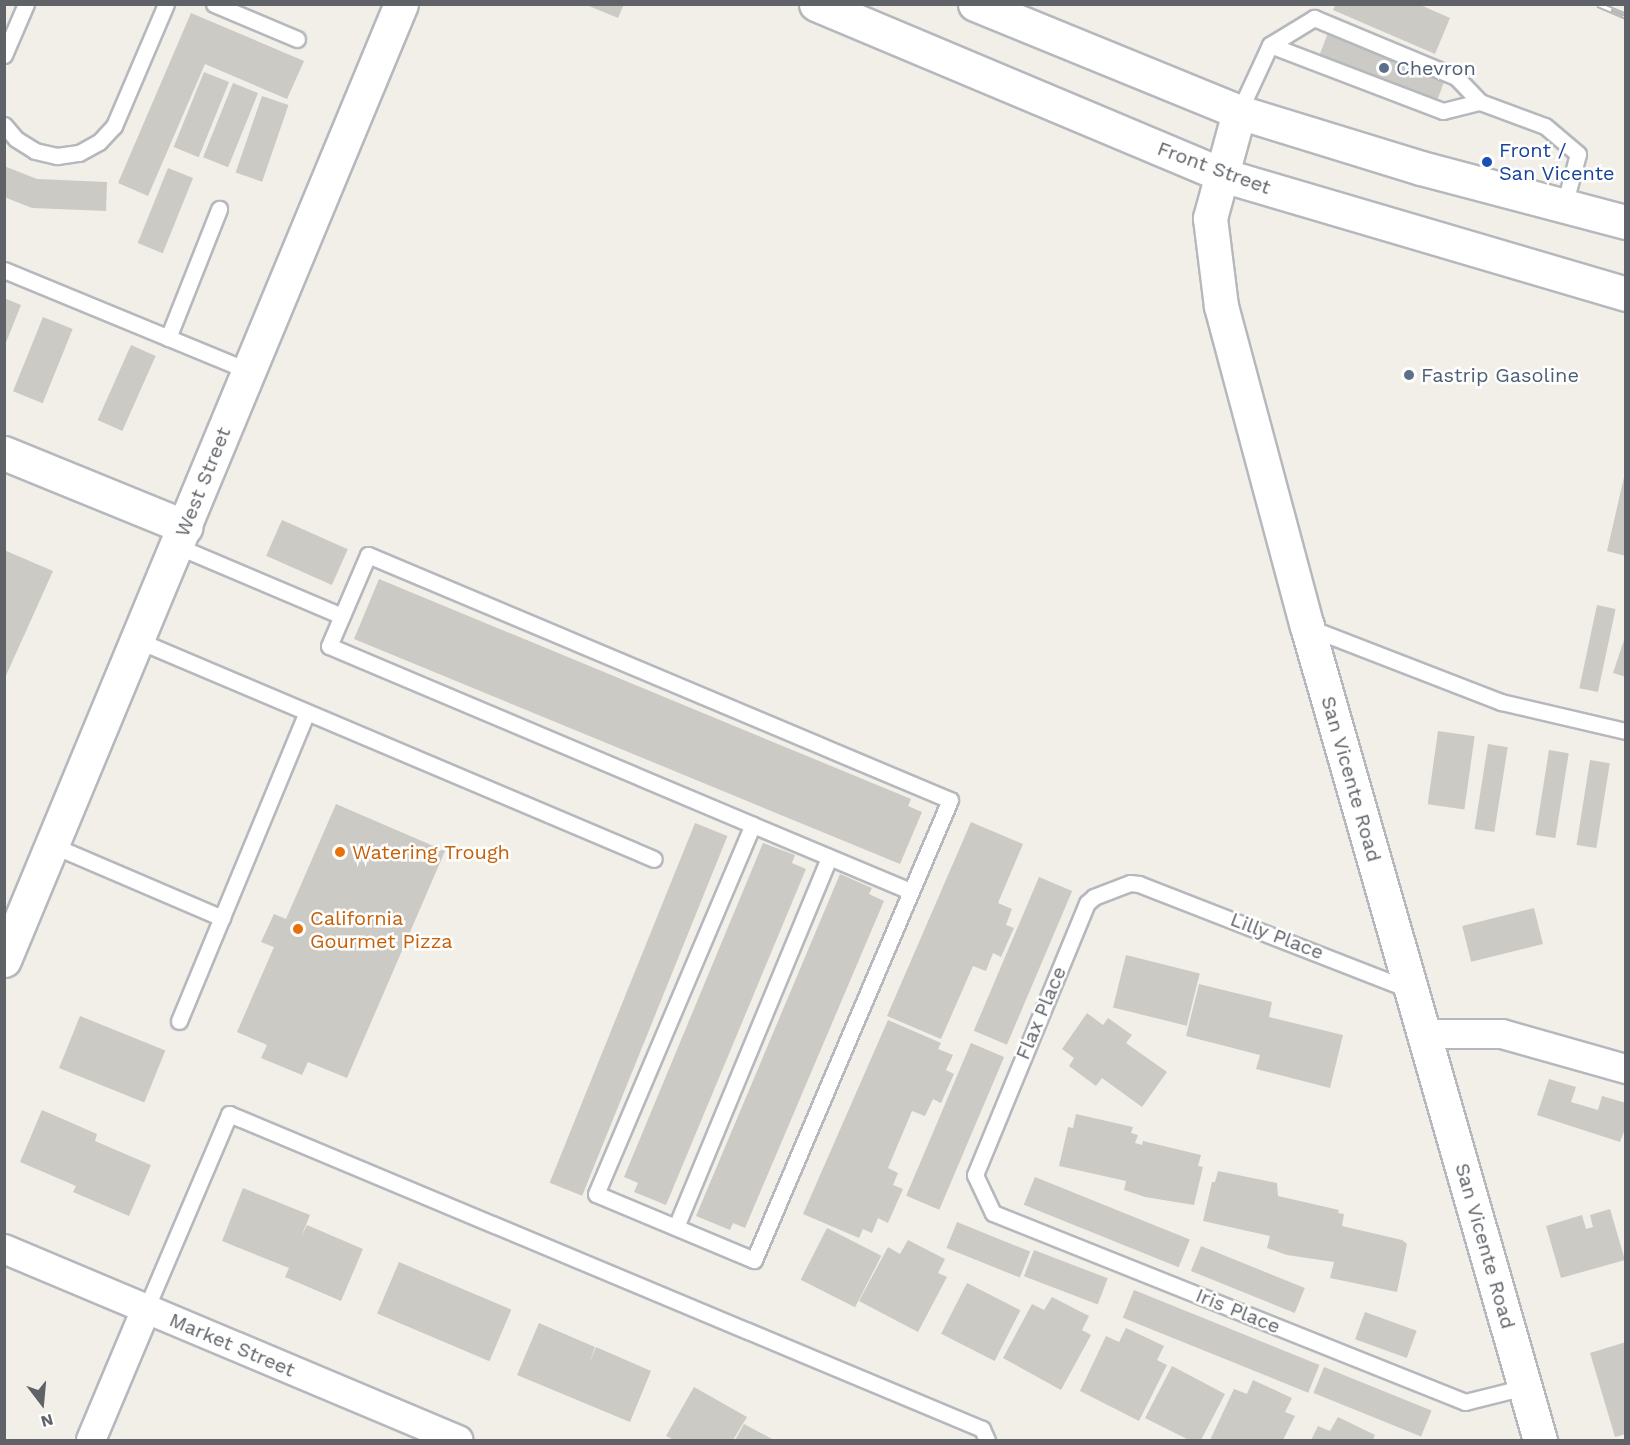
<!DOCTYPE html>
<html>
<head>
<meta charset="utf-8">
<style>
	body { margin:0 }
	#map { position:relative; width:1630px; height:1445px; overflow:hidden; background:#f1efe8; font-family:"Work Sans",sans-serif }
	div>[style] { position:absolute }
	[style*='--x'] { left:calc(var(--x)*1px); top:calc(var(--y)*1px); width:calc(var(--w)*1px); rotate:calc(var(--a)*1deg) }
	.building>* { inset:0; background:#cccac5; transform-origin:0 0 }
	.roads { filter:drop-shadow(2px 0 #b5b8bc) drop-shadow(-2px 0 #b5b8bc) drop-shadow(0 2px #b5b8bc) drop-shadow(0 -2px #b5b8bc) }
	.service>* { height:15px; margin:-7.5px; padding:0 7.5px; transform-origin:7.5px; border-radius:7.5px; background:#fff }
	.minor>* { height:28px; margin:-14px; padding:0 14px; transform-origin:14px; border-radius:14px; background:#fff }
	.tertiary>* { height:33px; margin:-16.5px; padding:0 16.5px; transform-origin:16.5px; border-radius:16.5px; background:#fff }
	.secondary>* { height:33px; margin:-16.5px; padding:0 16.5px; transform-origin:16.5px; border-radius:16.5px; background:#fff }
	.rail>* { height:7px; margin-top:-3.5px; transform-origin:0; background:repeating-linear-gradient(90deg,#fff 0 14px,#b6b7b8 0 28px); box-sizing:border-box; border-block:2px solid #b6b7b8 }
	.dots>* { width:16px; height:16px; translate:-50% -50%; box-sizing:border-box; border:3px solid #fff; border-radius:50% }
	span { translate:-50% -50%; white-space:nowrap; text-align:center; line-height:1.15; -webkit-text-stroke:5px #fff; paint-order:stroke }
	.service-label { font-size:20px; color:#4e5e75 }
	.left { translate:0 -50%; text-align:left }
	.transit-label { font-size:20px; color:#164399 }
	.street-label { font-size:20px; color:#5f6368 }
	.food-label { font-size:20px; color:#c56008 }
	.frame { position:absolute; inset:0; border:6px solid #5f6368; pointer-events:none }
	.north { position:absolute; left:12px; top:1373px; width:60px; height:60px; -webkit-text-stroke:4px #fff; paint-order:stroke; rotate:164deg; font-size:16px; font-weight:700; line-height:24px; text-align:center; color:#5f6368 }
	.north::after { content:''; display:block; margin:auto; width:21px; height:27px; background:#5f6368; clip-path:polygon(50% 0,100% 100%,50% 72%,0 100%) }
</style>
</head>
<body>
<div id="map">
	<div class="building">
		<i style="clip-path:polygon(584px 4px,624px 4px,618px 18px)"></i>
		<i style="clip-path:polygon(1336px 4px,1418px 4px,1450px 18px,1435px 54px,1333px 10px)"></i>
		<i style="clip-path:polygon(191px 13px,304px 61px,287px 99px,205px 64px,148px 196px,118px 183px)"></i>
		<i style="left:1331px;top:25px;width:126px;height:38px;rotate:21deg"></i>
		<i style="left:204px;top:72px;width:27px;height:81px;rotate:22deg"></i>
		<i style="left:233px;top:83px;width:27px;height:80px;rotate:22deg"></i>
		<i style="left:262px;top:96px;width:28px;height:81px;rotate:19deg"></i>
		<i style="clip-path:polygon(4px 166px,37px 179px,107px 182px,106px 211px,32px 208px,4px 197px)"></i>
		<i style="left:168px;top:168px;width:27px;height:81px;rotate:22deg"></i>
		<i style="clip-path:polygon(4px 298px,21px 305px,5px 345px,4px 345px)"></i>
		<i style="left:43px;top:317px;width:32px;height:80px;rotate:22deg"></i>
		<i style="left:131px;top:345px;width:27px;height:82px;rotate:24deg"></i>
		<i style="clip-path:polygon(1625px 473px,1626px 474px,1626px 556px,1607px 551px)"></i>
		<i style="left:282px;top:520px;width:72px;height:39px;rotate:24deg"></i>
		<i style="clip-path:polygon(4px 550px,53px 571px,4px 680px)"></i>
		<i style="clip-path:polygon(379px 579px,911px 799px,908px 806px,922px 812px,900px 864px,354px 639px)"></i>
		<i style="left:1597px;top:605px;width:19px;height:85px;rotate:12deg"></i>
		<i style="clip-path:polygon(1625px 637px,1626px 637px,1626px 677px,1613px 673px)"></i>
		<i style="left:1438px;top:731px;width:37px;height:74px;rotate:8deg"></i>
		<i style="left:1488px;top:744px;width:20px;height:86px;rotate:9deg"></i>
		<i style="left:1549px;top:750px;width:20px;height:86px;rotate:9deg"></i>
		<i style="left:1590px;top:760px;width:20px;height:86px;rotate:9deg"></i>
		<i style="clip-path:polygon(336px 804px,445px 851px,347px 1078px,308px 1062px,302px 1075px,261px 1058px,267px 1045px,237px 1032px,274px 947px,261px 942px,274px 914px,286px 919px)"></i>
		<i style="clip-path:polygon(971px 822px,1023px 844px,998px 903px,1012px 909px,1006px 925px,1014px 928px,1001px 957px,993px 953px,986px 971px,973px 966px,941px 1039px,887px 1016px)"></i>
		<i style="left:695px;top:823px;width:35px;height:388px;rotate:22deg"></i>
		<i style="clip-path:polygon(763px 843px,795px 855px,792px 863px,806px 869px,666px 1205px,634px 1192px,638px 1183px,624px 1177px)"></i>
		<i style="clip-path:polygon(840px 874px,872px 888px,869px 894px,884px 901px,745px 1228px,733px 1223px,730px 1230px,696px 1216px)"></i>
		<i style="left:1039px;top:877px;width:36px;height:167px;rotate:23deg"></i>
		<i style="left:1534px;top:908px;width:37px;height:74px;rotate:76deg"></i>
		<i style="left:1126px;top:955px;width:76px;height:54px;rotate:14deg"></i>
		<i style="clip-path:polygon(1199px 984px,1272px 1002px,1269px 1017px,1343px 1035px,1330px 1088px,1256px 1069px,1260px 1055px,1186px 1036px)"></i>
		<i style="clip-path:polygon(1087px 1013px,1103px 1025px,1108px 1018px,1132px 1035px,1126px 1043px,1167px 1072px,1142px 1107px,1102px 1078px,1096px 1086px,1069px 1066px,1074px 1058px,1062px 1049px)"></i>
		<i style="left:80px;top:1016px;width:92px;height:56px;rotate:22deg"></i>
		<i style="clip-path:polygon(888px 1020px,941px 1043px,938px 1049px,953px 1055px,946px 1070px,954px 1074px,941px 1103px,933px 1099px,925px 1116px,912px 1111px,888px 1168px,898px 1173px,893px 1185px,903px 1189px,888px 1223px,878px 1218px,872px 1233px,863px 1229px,859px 1238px,803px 1214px)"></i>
		<i style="left:971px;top:1043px;width:36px;height:166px;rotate:23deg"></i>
		<i style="clip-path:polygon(1549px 1079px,1576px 1087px,1571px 1102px,1598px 1110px,1602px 1096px,1626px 1103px,1626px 1126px,1620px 1142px,1537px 1115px)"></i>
		<i style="clip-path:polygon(42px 1110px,97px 1134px,95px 1141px,151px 1165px,129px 1216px,73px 1192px,76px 1186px,20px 1162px)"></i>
		<i style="clip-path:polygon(1076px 1114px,1133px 1127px,1131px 1133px,1138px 1135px,1135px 1143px,1142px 1145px,1143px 1141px,1201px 1155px,1198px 1166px,1203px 1167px,1194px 1205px,1145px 1197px,1124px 1190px,1126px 1181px,1059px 1166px,1068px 1127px,1073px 1128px)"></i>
		<i style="clip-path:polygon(1218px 1171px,1277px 1183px,1278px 1196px,1339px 1210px,1338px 1213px,1344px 1214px,1342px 1226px,1402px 1240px,1407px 1244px,1397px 1292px,1330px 1278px,1334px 1262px,1287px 1255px,1267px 1248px,1270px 1236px,1203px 1221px,1212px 1182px,1215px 1182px)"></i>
		<i style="left:1035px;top:1177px;width:167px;height:30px;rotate:22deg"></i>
		<i style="clip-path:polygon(243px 1188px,310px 1215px,301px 1237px,307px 1225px,363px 1249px,341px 1301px,285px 1277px,289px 1268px,222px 1241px)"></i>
		<i style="clip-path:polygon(1610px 1209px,1625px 1260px,1561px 1278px,1546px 1226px,1582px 1215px,1586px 1229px,1593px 1227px,1590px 1215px)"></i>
		<i style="left:957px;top:1222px;width:79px;height:28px;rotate:22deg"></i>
		<i style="left:827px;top:1228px;width:61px;height:58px;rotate:27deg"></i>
		<i style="clip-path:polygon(908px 1240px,945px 1259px,938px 1273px,947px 1277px,918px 1332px,859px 1301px,888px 1247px,900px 1254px)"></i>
		<i style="left:1201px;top:1246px;width:112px;height:27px;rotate:22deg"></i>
		<i style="left:1034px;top:1250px;width:79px;height:28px;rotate:21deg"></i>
		<i style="left:399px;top:1262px;width:122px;height:56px;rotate:23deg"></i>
		<i style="left:967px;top:1283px;width:60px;height:57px;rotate:27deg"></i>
		<i style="left:1134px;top:1290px;width:200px;height:30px;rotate:22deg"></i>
		<i style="clip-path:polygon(1052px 1297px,1089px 1316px,1082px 1330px,1091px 1335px,1061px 1390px,1003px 1358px,1032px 1304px,1044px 1310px)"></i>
		<i style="left:1365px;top:1312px;width:55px;height:29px;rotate:20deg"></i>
		<i style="clip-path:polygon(539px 1323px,595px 1347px,589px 1364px,596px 1347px,651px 1371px,630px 1422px,517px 1375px)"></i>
		<i style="clip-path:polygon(1126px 1328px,1164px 1346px,1157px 1360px,1167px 1365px,1139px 1421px,1080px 1391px,1106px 1336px,1119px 1342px)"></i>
		<i style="clip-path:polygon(1626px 1342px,1626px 1434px,1615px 1437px,1590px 1353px)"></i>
		<i style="clip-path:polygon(1172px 1366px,1225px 1394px,1201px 1440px,1189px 1440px,1145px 1418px)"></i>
		<i style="left:1324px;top:1367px;width:116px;height:28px;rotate:22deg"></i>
		<i style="clip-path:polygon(1253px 1380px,1292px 1398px,1285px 1412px,1295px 1416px,1283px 1440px,1210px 1440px,1234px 1389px,1247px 1394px)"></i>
		<i style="clip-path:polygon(694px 1387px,747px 1417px,733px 1440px,674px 1440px,666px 1436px)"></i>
		<i style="clip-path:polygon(1338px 1417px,1375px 1435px,1373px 1440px,1311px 1440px,1318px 1426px,1330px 1431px)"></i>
		<i style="clip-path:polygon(744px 1424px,774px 1440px,735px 1440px)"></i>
	</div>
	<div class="roads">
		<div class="service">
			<i style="--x:214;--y:4;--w:90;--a:22.9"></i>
			<i style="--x:1270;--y:45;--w:52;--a:-31.5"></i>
			<i style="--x:1314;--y:18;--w:154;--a:22.6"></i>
			<i style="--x:1456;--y:77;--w:35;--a:46"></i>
			<i style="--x:4;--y:55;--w:56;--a:-66.7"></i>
			<i style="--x:1239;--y:112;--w:74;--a:-65.2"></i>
			<i style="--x:1270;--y:45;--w:185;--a:20.9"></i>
			<i style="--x:1443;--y:111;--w:38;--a:-14"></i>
			<i style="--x:1480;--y:102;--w:69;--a:20.3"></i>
			<i style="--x:1545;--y:126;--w:43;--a:40.3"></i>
			<i style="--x:1578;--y:154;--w:54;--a:105.1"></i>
			<i style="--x:4;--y:125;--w:18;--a:49"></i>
			<i style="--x:16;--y:139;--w:22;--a:32"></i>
			<i style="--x:35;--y:151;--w:23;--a:13"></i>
			<i style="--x:57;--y:156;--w:22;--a:-8"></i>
			<i style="--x:79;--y:153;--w:23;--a:-29"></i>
			<i style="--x:99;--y:142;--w:22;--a:-47"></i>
			<i style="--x:114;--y:126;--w:133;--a:-66.9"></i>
			<i style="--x:4;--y:270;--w:265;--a:22.4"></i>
			<i style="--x:168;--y:338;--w:139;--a:-68.4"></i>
			<i style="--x:177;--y:546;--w:179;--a:23"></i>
			<i style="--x:1310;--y:628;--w:205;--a:21.2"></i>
			<i style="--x:1501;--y:702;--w:128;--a:13.1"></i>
			<i style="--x:137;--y:640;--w:561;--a:22.96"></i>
			<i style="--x:753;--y:825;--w:460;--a:-157.1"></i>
			<i style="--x:329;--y:646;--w:99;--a:-66.8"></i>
			<i style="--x:368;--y:555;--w:631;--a:22.83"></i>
			<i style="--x:950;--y:800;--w:500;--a:113.08"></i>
			<i style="--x:754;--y:1260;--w:171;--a:-157.3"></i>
			<i style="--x:596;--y:1194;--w:401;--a:-67"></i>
			<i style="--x:753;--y:825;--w:170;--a:22.8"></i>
			<i style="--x:52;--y:845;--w:185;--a:23.2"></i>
			<i style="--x:1408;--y:989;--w:289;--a:-158.7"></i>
			<i style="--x:1139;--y:884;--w:9;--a:-174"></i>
			<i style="--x:1130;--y:883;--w:39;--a:159"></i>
			<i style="--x:1094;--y:897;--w:9;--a:139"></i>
			<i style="--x:1087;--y:903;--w:294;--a:112.4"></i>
			<i style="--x:975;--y:1175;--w:42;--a:64.7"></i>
			<i style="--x:993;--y:1213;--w:508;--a:21.82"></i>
			<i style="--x:1465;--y:1402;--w:62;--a:-14"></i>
			<i style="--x:179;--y:1021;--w:334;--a:-67.5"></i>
			<i style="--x:676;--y:1227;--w:400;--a:-67.5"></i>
			<i style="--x:146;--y:1309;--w:212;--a:-66.9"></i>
			<i style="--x:229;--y:1114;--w:816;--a:22.7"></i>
			<i style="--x:982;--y:1429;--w:12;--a:66"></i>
		</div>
		<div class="minor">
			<i style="--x:1425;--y:1034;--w:77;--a:0"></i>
			<i style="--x:1502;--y:1034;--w:129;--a:15.8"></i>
			<i style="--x:4;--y:1249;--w:493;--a:22.8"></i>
			<i style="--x:91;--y:1440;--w:142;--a:-67.2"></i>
		</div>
		<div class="tertiary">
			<i style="--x:1239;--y:112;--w:110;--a:105.3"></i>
			<i style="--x:1210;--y:218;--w:89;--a:82.9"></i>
			<i style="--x:1221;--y:306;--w:331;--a:75"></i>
			<i style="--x:1307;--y:626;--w:847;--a:74.03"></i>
			<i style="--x:4;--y:453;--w:196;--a:22.2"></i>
			<i style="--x:4;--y:960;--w:1035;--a:-67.45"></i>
		</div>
		<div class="secondary">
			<i style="--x:816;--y:4;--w:441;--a:22.8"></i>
			<i style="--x:1222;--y:175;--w:421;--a:16.4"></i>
			<i style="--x:975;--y:4;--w:285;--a:22.2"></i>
			<i style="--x:1239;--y:112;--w:190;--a:17.1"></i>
			<i style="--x:1421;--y:168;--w:212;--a:14.8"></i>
		</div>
	</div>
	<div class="rail">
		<i style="--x:1598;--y:4;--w:30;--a:23"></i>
	</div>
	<div class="dots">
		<i style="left:1384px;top:68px;background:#5c6f8a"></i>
		<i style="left:1487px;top:162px;background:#1a4fb4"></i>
		<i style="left:1409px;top:375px;background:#5c6f8a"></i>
		<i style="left:340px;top:852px;background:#e8710a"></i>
		<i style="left:298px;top:929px;background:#e8710a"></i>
	</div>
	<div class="service-label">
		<span class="left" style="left:1396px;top:68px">Chevron</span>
		<span class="left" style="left:1421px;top:375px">Fastrip Gasoline</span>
	</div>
	<div class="transit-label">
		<span class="left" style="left:1499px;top:162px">Front /<br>San Vicente</span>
	</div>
	<div class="street-label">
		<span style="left:1214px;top:168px;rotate:20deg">Front Street</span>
		<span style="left:203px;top:482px;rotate:-68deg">West Street</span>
		<span style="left:1351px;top:779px;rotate:74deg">San Vicente Road</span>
		<span style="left:1277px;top:936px;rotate:21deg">Lilly Place</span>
		<span style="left:1041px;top:1013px;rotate:-67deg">Flax Place</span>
		<span style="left:1485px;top:1246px;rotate:74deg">San Vicente Road</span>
		<span style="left:1238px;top:1311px;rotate:22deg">Iris Place</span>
		<span style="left:232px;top:1345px;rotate:23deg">Market Street</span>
	</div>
	<div class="food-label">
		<span class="left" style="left:352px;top:852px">Watering Trough</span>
		<span class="left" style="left:310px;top:930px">California<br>Gourmet Pizza</span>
	</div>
	<div class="frame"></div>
	<div class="north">N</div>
</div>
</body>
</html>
